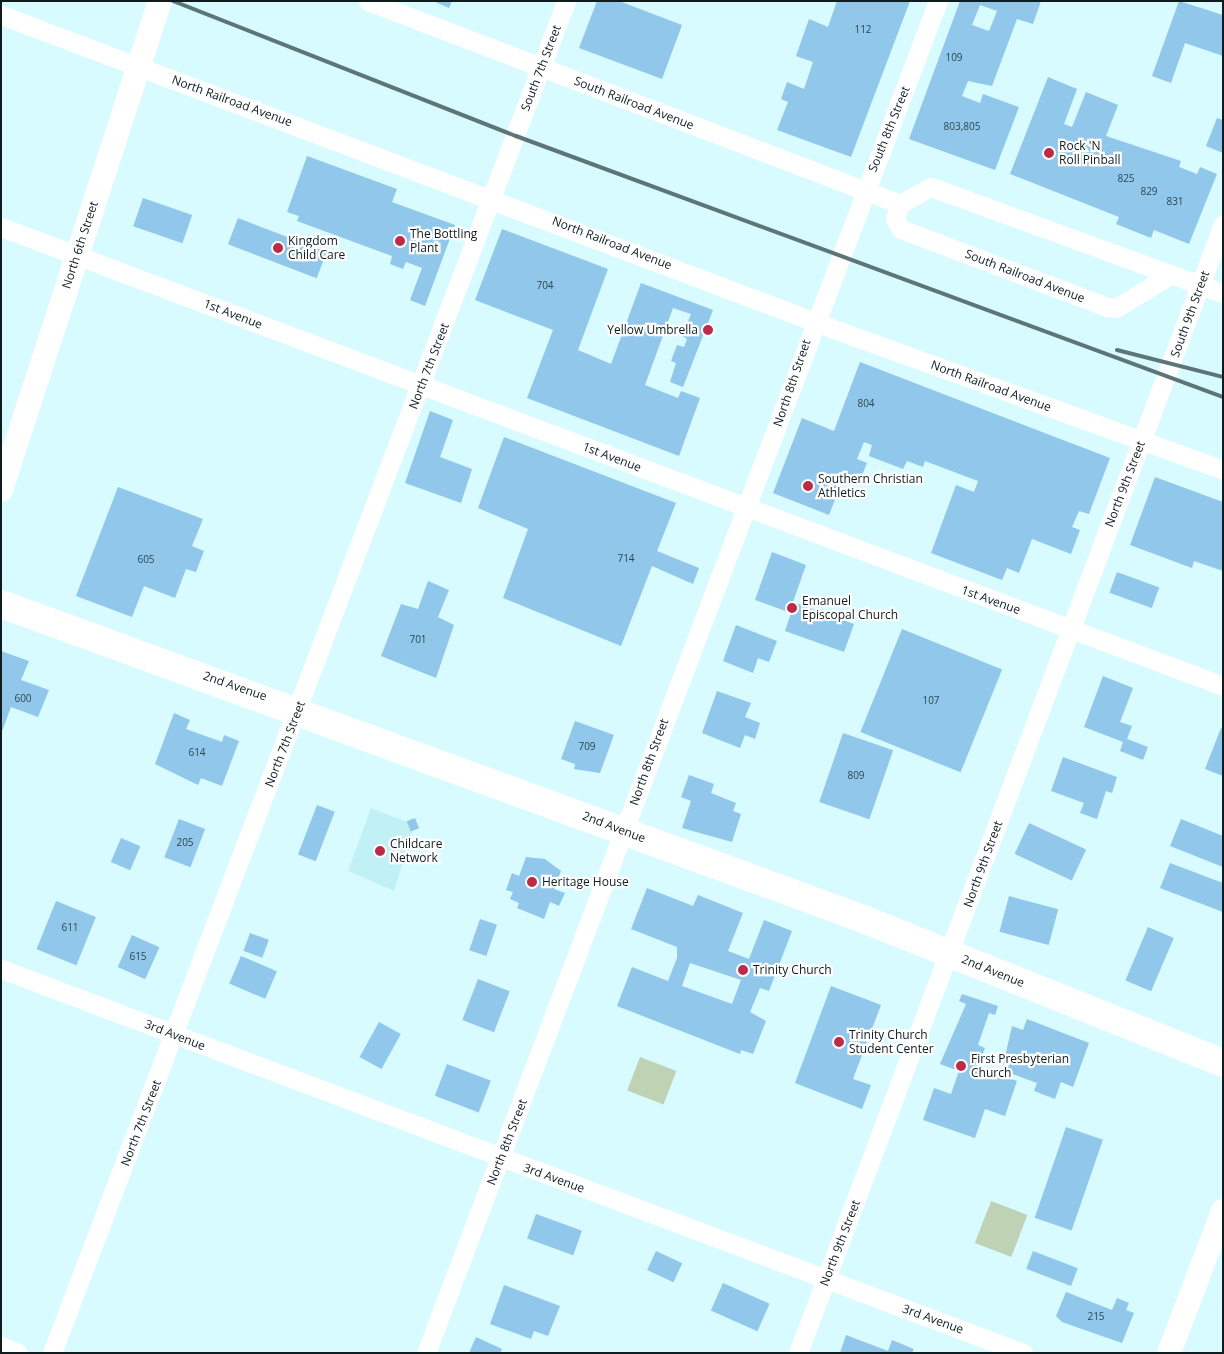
<!DOCTYPE html>
<html>
<head>
<meta charset="utf-8">
<style>
	body { margin:0 }
	#map { position:relative; width:1224px; height:1354px; overflow:hidden; background:#d7fbff; font-family:"Open Sans",sans-serif }
	div>[style] { position:absolute }
	[style*='--x'] { left:calc(var(--x)*1px); top:calc(var(--y)*1px); width:calc(var(--w)*1px); rotate:calc(var(--a)*1deg) }
	.built>* { inset:0; background:#c2f1f5 }
	.green>* { inset:0; background:#bfd3b4; transform-origin:0 0 }
	.building>* { inset:0; background:#90c7ea; transform-origin:0 0 }
	.minor>* { height:19px; margin:-9.5px; padding:0 9.5px; transform-origin:9.5px; border-radius:9.5px; background:#fff }
	.tertiary>* { height:24px; margin:-12px; padding:0 12px; transform-origin:12px; border-radius:12px; background:#fff }
	.primary>* { height:28px; margin:-14px; padding:0 14px; transform-origin:14px; border-radius:14px; background:#fff }
	.rail>* { height:4px; margin:-2px; padding:0 2px; transform-origin:2px; border-radius:2px; background:#5e7577 }
	.dots>* { width:14px; height:14px; translate:-50% -50%; box-sizing:border-box; border:2px solid #fff; border-radius:50% }
	span { translate:-50% -50%; white-space:nowrap; text-align:center; line-height:1.15; -webkit-text-stroke:4.5px #fff; paint-order:stroke }
	.number-label { font-size:10px; color:#2e4750 }
	.number-label span { -webkit-text-stroke-width:0 }
	.street-label { font-size:12px; color:#0e1c1d }
	.poi-label { font-size:12px; color:#0e1c1d }
	.left { translate:0 -50%; text-align:left }
	.right { translate:-100% -50%; text-align:right }
	.frame { position:absolute; inset:0; border:2px solid #0e1c1d; pointer-events:none }
</style>
</head>
<body>
<div id="map">
	<div class="built">
		<i style="clip-path:polygon(371px 808px,407px 822px,412px 832px,394px 891px,348px 871px)"></i>
	</div>
	<div class="green">
		<i style="left:640px;top:1057px;width:39px;height:36px;rotate:21deg"></i>
		<i style="left:991px;top:1201px;width:39px;height:45px;rotate:21deg"></i>
	</div>
	<div class="building">
		<i style="clip-path:polygon(433px 1px,452px 1px,449px 8px)"></i>
		<i style="clip-path:polygon(597px 1px,619px 1px,682px 25px,662px 79px,579px 48px)"></i>
		<i style="clip-path:polygon(837px 1px,910px 1px,851px 157px,777px 130px,788px 102px,781px 99px,787px 82px,804px 89px,813px 62px,796px 56px,809px 19px,828px 27px)"></i>
		<i style="clip-path:polygon(evenodd,960px 1px,1041px 1px,1033px 24px,1017px 19px,992px 86px,968px 81px,962px 96px,980px 103px,983px 94px,1019px 107px,995px 170px,909px 139px,960px 1px,980px 5px,997px 11px,989px 31px,972px 25px,980px 5px)"></i>
		<i style="clip-path:polygon(1179px 1px,1223px 15px,1223px 56px,1185px 43px,1171px 83px,1152px 76px)"></i>
		<i style="clip-path:polygon(1048px 77px,1077px 89px,1064px 124px,1072px 127px,1086px 92px,1118px 105px,1106px 136px,1181px 161px,1179px 167px,1197px 174px,1200px 167px,1217px 174px,1189px 244px,1154px 230px,1151px 238px,1116px 224px,1119px 217px,1010px 174px)"></i>
		<i style="clip-path:polygon(1217px 118px,1223px 120px,1223px 153px,1206px 146px)"></i>
		<i style="clip-path:polygon(307px 156px,397px 189px,392px 202px,455px 225px,425px 306px,410px 300px,422px 268px,406px 262px,403px 269px,390px 264px,392px 256px,297px 221px,299px 216px,287px 212px)"></i>
		<i style="left:143px;top:198px;width:52px;height:30px;rotate:19deg"></i>
		<i style="left:238px;top:218px;width:95px;height:28px;rotate:21deg"></i>
		<i style="clip-path:polygon(502px 229px,608px 269px,578px 350px,611px 364px,641px 283px,713px 310px,683px 387px,670px 382px,676px 363px,671px 361px,677px 345px,684px 347px,687px 339px,682px 336px,691px 314px,673px 308px,645px 385px,678px 398px,681px 391px,700px 398px,679px 456px,527px 398px,553px 330px,475px 300px)"></i>
		<i style="clip-path:polygon(860px 362px,1110px 458px,1089px 514px,1079px 511px,1072px 527px,1080px 530px,1071px 554px,1032px 539px,1019px 573px,1007px 568px,1002px 580px,931px 553px,956px 485px,974px 492px,978px 481px,925px 461px,923px 467px,907px 461px,903px 469px,869px 456px,872px 445px,864px 442px,857px 459px,867px 463px,858px 485px,843px 479px,829px 515px,773px 493px,802px 418px,834px 431px)"></i>
		<i style="clip-path:polygon(430px 411px,453px 420px,440px 457px,472px 469px,461px 503px,405px 483px)"></i>
		<i style="clip-path:polygon(504px 437px,676px 503px,657px 551px,699px 568px,693px 584px,652px 566px,621px 646px,503px 598px,528px 529px,478px 508px)"></i>
		<i style="clip-path:polygon(1155px 477px,1223px 502px,1223px 571px,1194px 561px,1192px 568px,1130px 545px)"></i>
		<i style="clip-path:polygon(118px 487px,203px 519px,192px 546px,204px 551px,196px 572px,186px 569px,175px 598px,144px 586px,132px 617px,76px 596px)"></i>
		<i style="clip-path:polygon(772px 552px,806px 565px,793px 602px,854px 624px,844px 652px,785px 631px,791px 613px,755px 600px)"></i>
		<i style="left:1117px;top:572px;width:45px;height:22px;rotate:20deg"></i>
		<i style="clip-path:polygon(428px 581px,449px 590px,438px 617px,454px 625px,436px 678px,381px 656px,401px 604px,418px 609px)"></i>
		<i style="clip-path:polygon(736px 625px,777px 641px,769px 662px,758px 658px,753px 673px,723px 661px)"></i>
		<i style="left:902px;top:629px;width:108px;height:111px;rotate:22deg"></i>
		<i style="clip-path:polygon(1px 651px,29px 661px,21px 680px,49px 690px,38px 717px,11px 707px,1px 734px)"></i>
		<i style="clip-path:polygon(1103px 676px,1133px 688px,1120px 722px,1132px 726px,1127px 739px,1148px 747px,1143px 760px,1120px 751px,1123px 742px,1084px 727px)"></i>
		<i style="clip-path:polygon(717px 691px,751px 703px,745px 717px,760px 723px,755px 739px,745px 735px,740px 748px,702px 733px)"></i>
		<i style="clip-path:polygon(174px 713px,190px 720px,186px 729px,222px 742px,224px 735px,239px 741px,222px 786px,201px 778px,198px 785px,155px 764px)"></i>
		<i style="clip-path:polygon(575px 721px,614px 735px,600px 773px,574px 769px,575px 764px,561px 759px)"></i>
		<i style="clip-path:polygon(1221px 728px,1223px 729px,1223px 776px,1205px 769px)"></i>
		<i style="left:843px;top:733px;width:53px;height:73px;rotate:19deg"></i>
		<i style="clip-path:polygon(1063px 757px,1117px 777px,1112px 793px,1106px 791px,1097px 819px,1080px 813px,1084px 803px,1051px 791px)"></i>
		<i style="clip-path:polygon(689px 775px,714px 784px,711px 793px,736px 803px,733px 811px,741px 814px,732px 842px,682px 828px,691px 801px,681px 797px)"></i>
		<i style="left:317px;top:805px;width:19px;height:53px;rotate:21deg"></i>
		<i style="left:415px;top:818px;width:11px;height:9px;rotate:68deg"></i>
		<i style="left:179px;top:819px;width:28px;height:41px;rotate:21deg"></i>
		<i style="clip-path:polygon(1181px 819px,1223px 836px,1223px 867px,1170px 846px)"></i>
		<i style="left:1029px;top:823px;width:63px;height:34px;rotate:25deg"></i>
		<i style="left:121px;top:838px;width:21px;height:26px;rotate:23deg"></i>
		<i style="clip-path:polygon(526px 857px,545px 859px,561px 871px,554px 889px,565px 893px,559px 906px,550px 902px,544px 919px,517px 908px,519px 903px,510px 899px,513px 892px,506px 890px,512px 873px,519px 876px)"></i>
		<i style="clip-path:polygon(1170px 863px,1223px 883px,1223px 912px,1160px 888px)"></i>
		<i style="clip-path:polygon(evenodd,647px 888px,693px 906px,698px 895px,743px 913px,728px 951px,749px 959px,764px 920px,792px 931px,769px 991px,760px 988px,750px 1012px,766px 1021px,753px 1054px,741px 1050px,740px 1054px,617px 1006px,632px 967px,668px 981px,677px 958px,677px 947px,631px 929px,647px 888px,690px 963px,741px 980px,732px 1004px,682px 986px,690px 963px)"></i>
		<i style="left:1009px;top:896px;width:51px;height:37px;rotate:15deg"></i>
		<i style="left:56px;top:901px;width:43px;height:52px;rotate:22deg"></i>
		<i style="left:480px;top:919px;width:18px;height:33px;rotate:19deg"></i>
		<i style="left:1148px;top:927px;width:28px;height:58px;rotate:23deg"></i>
		<i style="left:250px;top:933px;width:20px;height:19px;rotate:20deg"></i>
		<i style="left:132px;top:935px;width:30px;height:35px;rotate:24deg"></i>
		<i style="left:241px;top:956px;width:39px;height:30px;rotate:23deg"></i>
		<i style="left:478px;top:979px;width:34px;height:44px;rotate:21deg"></i>
		<i style="clip-path:polygon(831px 986px,881px 1005px,853px 1079px,871px 1085px,862px 1109px,795px 1083px)"></i>
		<i style="clip-path:polygon(962px 994px,998px 1006px,995px 1015px,989px 1013px,978px 1045px,985px 1048px,978px 1067px,1017px 1081px,1005px 1116px,985px 1109px,975px 1138px,923px 1120px,934px 1088px,951px 1094px,959px 1071px,940px 1064px,966px 1004px,959px 1001px)"></i>
		<i style="clip-path:polygon(1027px 1019px,1089px 1043px,1073px 1087px,1061px 1082px,1055px 1099px,1034px 1091px,1037px 1083px,1002px 1070px,1012px 1026px,1023px 1030px)"></i>
		<i style="left:379px;top:1022px;width:25px;height:40px;rotate:29deg"></i>
		<i style="left:447px;top:1064px;width:47px;height:34px;rotate:21deg"></i>
		<i style="left:1066px;top:1127px;width:39px;height:96px;rotate:19deg"></i>
		<i style="left:536px;top:1214px;width:49px;height:26px;rotate:20deg"></i>
		<i style="left:656px;top:1251px;width:29px;height:21px;rotate:25deg"></i>
		<i style="left:1033px;top:1251px;width:48px;height:19px;rotate:21deg"></i>
		<i style="left:723px;top:1283px;width:51px;height:30px;rotate:24deg"></i>
		<i style="clip-path:polygon(504px 1285px,560px 1306px,548px 1336px,534px 1331px,531px 1339px,490px 1324px)"></i>
		<i style="clip-path:polygon(1066px 1292px,1112px 1310px,1117px 1298px,1129px 1303px,1126px 1310px,1134px 1313px,1122px 1343px,1062px 1322px,1056px 1316px)"></i>
		<i style="clip-path:polygon(846px 1335px,888px 1351px,892px 1340px,914px 1349px,912px 1353px,840px 1353px)"></i>
		<i style="clip-path:polygon(476px 1337px,502px 1349px,500px 1353px,469px 1353px)"></i>
	</div>
	<div class="minor">
		<i style="--x:368;--y:1;--w:569;--a:20.89"></i>
		<i style="--x:1;--y:15;--w:887;--a:20.66"></i>
		<i style="--x:831;--y:328;--w:417;--a:19.9"></i>
		<i style="--x:1;--y:227;--w:1305;--a:20.59"></i>
		<i style="--x:1170;--y:275;--w:63;--a:148.6"></i>
		<i style="--x:1116;--y:308;--w:9;--a:-174"></i>
		<i style="--x:1107;--y:307;--w:220;--a:-159.3"></i>
		<i style="--x:901;--y:229;--w:12;--a:-121"></i>
		<i style="--x:895;--y:219;--w:16;--a:-72"></i>
		<i style="--x:900;--y:204;--w:35;--a:-29"></i>
		<i style="--x:931;--y:187;--w:311;--a:20"></i>
		<i style="--x:1;--y:969;--w:1092;--a:20.59"></i>
		<i style="--x:1;--y:1346;--w:18;--a:22"></i>
		<i style="--x:52;--y:1353;--w:1446;--a:-69.18"></i>
		<i style="--x:426;--y:1353;--w:1446;--a:-69.26"></i>
		<i style="--x:798;--y:1353;--w:1206;--a:-69.37"></i>
	</div>
	<div class="tertiary">
		<i style="--x:1;--y:490;--w:514;--a:-71.99"></i>
		<i style="--x:1169;--y:1353;--w:152;--a:-69.2"></i>
	</div>
	<div class="primary">
		<i style="--x:1;--y:604;--w:912;--a:20.06"></i>
		<i style="--x:858;--y:917;--w:393;--a:21.8"></i>
	</div>
	<div class="rail">
		<i style="--x:173;--y:1;--w:369;--a:21.5"></i>
		<i style="--x:516;--y:136;--w:754;--a:20.26"></i>
		<i style="--x:1117;--y:350;--w:109;--a:14.3"></i>
	</div>
	<div class="dots">
		<i style="left:1049px;top:153px;background:#bc2b48"></i>
		<i style="left:400px;top:241px;background:#bc2b48"></i>
		<i style="left:278px;top:248px;background:#bc2b48"></i>
		<i style="left:708px;top:330px;background:#bc2b48"></i>
		<i style="left:808px;top:486px;background:#bc2b48"></i>
		<i style="left:792px;top:608px;background:#bc2b48"></i>
		<i style="left:380px;top:851px;background:#bc2b48"></i>
		<i style="left:532px;top:882px;background:#bc2b48"></i>
		<i style="left:743px;top:970px;background:#bc2b48"></i>
		<i style="left:839px;top:1042px;background:#bc2b48"></i>
		<i style="left:961px;top:1066px;background:#bc2b48"></i>
	</div>
	<div class="number-label">
		<span style="left:863px;top:30px">112</span>
		<span style="left:954px;top:58px">109</span>
		<span style="left:962px;top:127px">803,805</span>
		<span style="left:1126px;top:179px">825</span>
		<span style="left:1149px;top:192px">829</span>
		<span style="left:1175px;top:202px">831</span>
		<span style="left:545px;top:286px">704</span>
		<span style="left:866px;top:404px">804</span>
		<span style="left:626px;top:559px">714</span>
		<span style="left:146px;top:560px">605</span>
		<span style="left:418px;top:640px">701</span>
		<span style="left:23px;top:699px">600</span>
		<span style="left:931px;top:701px">107</span>
		<span style="left:587px;top:747px">709</span>
		<span style="left:197px;top:753px">614</span>
		<span style="left:856px;top:776px">809</span>
		<span style="left:185px;top:843px">205</span>
		<span style="left:70px;top:928px">611</span>
		<span style="left:138px;top:957px">615</span>
		<span style="left:1096px;top:1317px">215</span>
	</div>
	<div class="street-label">
		<span style="left:541px;top:68px;rotate:-69deg">South 7th Street</span>
		<span style="left:232px;top:101px;rotate:20deg">North Railroad Avenue</span>
		<span style="left:634px;top:103px;rotate:21deg">South Railroad Avenue</span>
		<span style="left:889px;top:129px;rotate:-68deg">South 8th Street</span>
		<span style="left:612px;top:243px;rotate:21deg">North Railroad Avenue</span>
		<span style="left:80px;top:245px;rotate:-72deg">North 6th Street</span>
		<span style="left:1025px;top:276px;rotate:21deg">South Railroad Avenue</span>
		<span style="left:233px;top:314px;rotate:21deg">1st Avenue</span>
		<span style="left:1190px;top:314px;rotate:-70deg">South 9th Street</span>
		<span style="left:429px;top:366px;rotate:-69deg">North 7th Street</span>
		<span style="left:792px;top:383px;rotate:-71deg">North 8th Street</span>
		<span style="left:991px;top:386px;rotate:20deg">North Railroad Avenue</span>
		<span style="left:612px;top:457px;rotate:21deg">1st Avenue</span>
		<span style="left:1125px;top:484px;rotate:-69deg">North 9th Street</span>
		<span style="left:991px;top:600px;rotate:20deg">1st Avenue</span>
		<span style="left:235px;top:686px;rotate:19deg">2nd Avenue</span>
		<span style="left:285px;top:744px;rotate:-69deg">North 7th Street</span>
		<span style="left:649px;top:762px;rotate:-70deg">North 8th Street</span>
		<span style="left:614px;top:827px;rotate:21deg">2nd Avenue</span>
		<span style="left:983px;top:864px;rotate:-70deg">North 9th Street</span>
		<span style="left:993px;top:971px;rotate:22deg">2nd Avenue</span>
		<span style="left:175px;top:1035px;rotate:21deg">3rd Avenue</span>
		<span style="left:141px;top:1123px;rotate:-69deg">North 7th Street</span>
		<span style="left:507px;top:1142px;rotate:-69deg">North 8th Street</span>
		<span style="left:554px;top:1178px;rotate:20deg">3rd Avenue</span>
		<span style="left:840px;top:1243px;rotate:-69deg">North 9th Street</span>
		<span style="left:933px;top:1319px;rotate:20deg">3rd Avenue</span>
	</div>
	<div class="poi-label">
		<span class="left" style="left:1059px;top:153px">Rock 'N<br>Roll Pinball</span>
		<span class="left" style="left:410px;top:241px">The Bottling<br>Plant</span>
		<span class="left" style="left:288px;top:248px">Kingdom<br>Child Care</span>
		<span class="right" style="left:698px;top:330px">Yellow Umbrella</span>
		<span class="left" style="left:818px;top:486px">Southern Christian<br>Athletics</span>
		<span class="left" style="left:802px;top:608px">Emanuel<br>Episcopal Church</span>
		<span class="left" style="left:390px;top:851px">Childcare<br>Network</span>
		<span class="left" style="left:542px;top:882px">Heritage House</span>
		<span class="left" style="left:753px;top:970px">Trinity Church</span>
		<span class="left" style="left:849px;top:1042px">Trinity Church<br>Student Center</span>
		<span class="left" style="left:971px;top:1066px">First Presbyterian<br>Church</span>
	</div>
	<div class="frame"></div>
</div>
</body>
</html>
